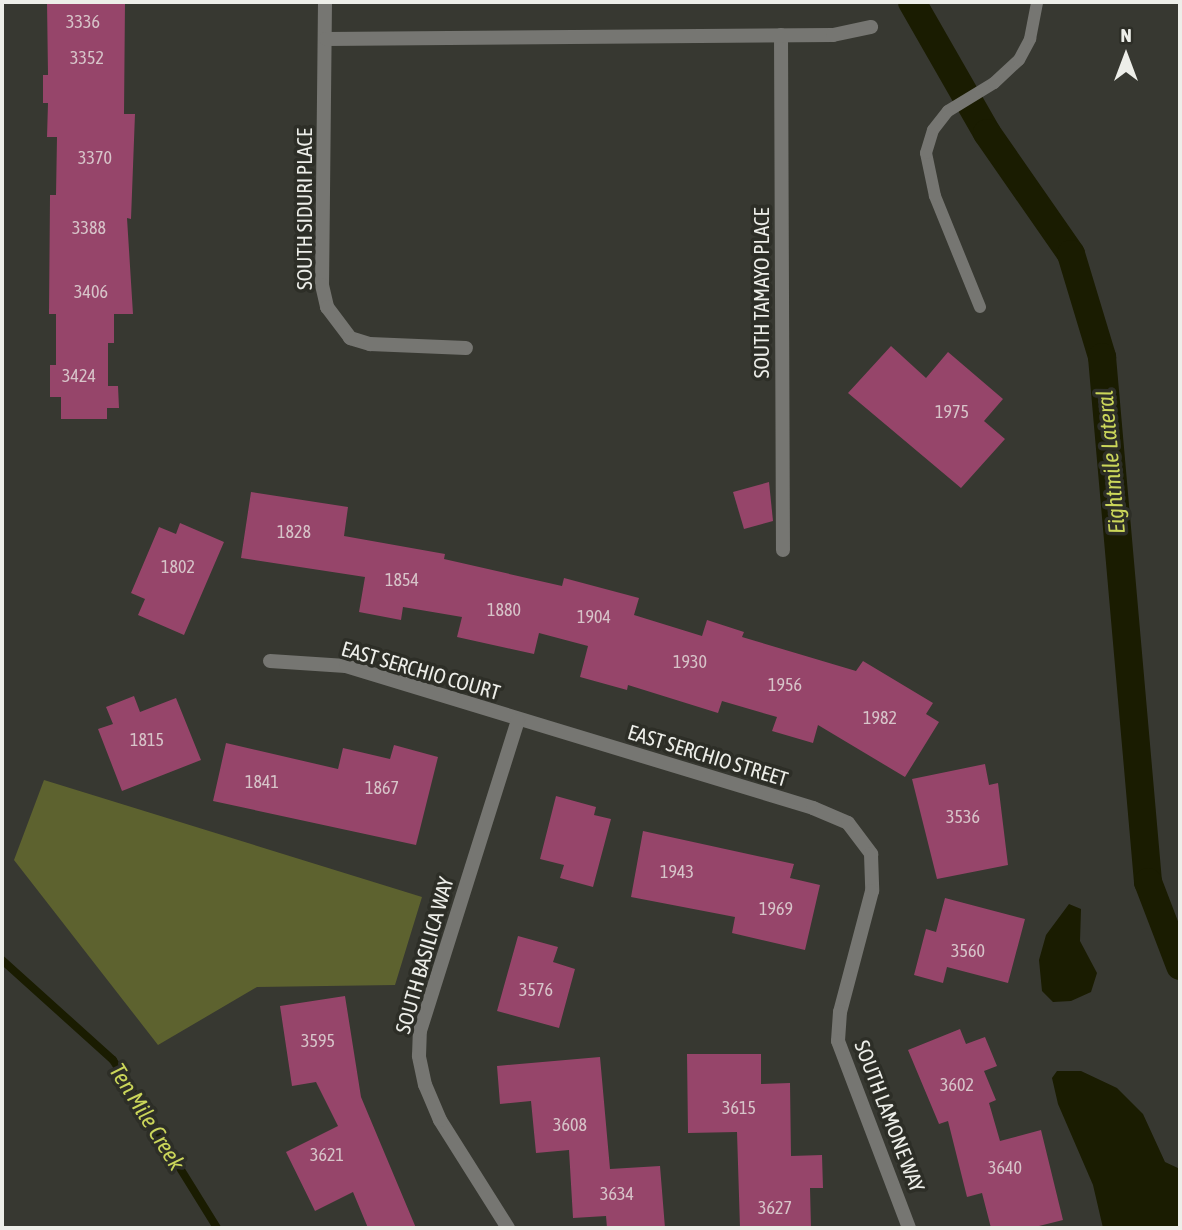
<!DOCTYPE html>
<html>
<head>
<meta charset="utf-8">
<style>
	body { margin:0 }
	#map { position:relative; width:1182px; height:1230px; overflow:hidden; background:#373831; font-family:"Asap Condensed",sans-serif }
	div>[style] { position:absolute }
	[style*='--x'] { left:calc(var(--x)*1px); top:calc(var(--y)*1px); width:calc(var(--w)*1px); rotate:calc(var(--a)*1deg) }
	.green>* { inset:0; background:#5d622f }
	.water>* { inset:0; background:#1a1c01 }
	.stream>* { height:8px; margin:-4px; padding:0 4px; transform-origin:4px; border-radius:4px; background:#1a1c01 }
	.canal>* { height:28px; margin:-14px; padding:0 14px; transform-origin:14px; border-radius:14px; background:#1a1c01 }
	.building>* { inset:0; background:#96456a }
	.service>* { height:12px; margin:-6px; padding:0 6px; transform-origin:6px; border-radius:6px; background:#767672 }
	.minor>* { height:14px; margin:-7px; padding:0 7px; transform-origin:7px; border-radius:7px; background:#767672 }
	span { translate:-50% -50%; white-space:nowrap; text-align:center; line-height:1.15; -webkit-text-stroke:7px #2d2e27; paint-order:stroke }
	.number-label { font-size:18px; color:#d7c4c9 }
	.number-label span { -webkit-text-stroke-width:0 }
	.street-label { font-size:21px; color:#edeee9 }
	.water-label { font-size:23px; color:#cbd65a; font-style:italic }
	.frame { position:absolute; inset:0; border:4px solid #edeee9; pointer-events:none }
	.north { position:absolute; left:1091px; top:21px; width:70px; height:70px; -webkit-text-stroke:5px #2d2e27; paint-order:stroke; rotate:0deg; font-size:19px; font-weight:700; line-height:28px; text-align:center; color:#edeee9 }
	.north::after { content:''; display:block; margin:auto; width:24px; height:32px; background:#edeee9; clip-path:polygon(50% 0,100% 100%,50% 72%,0 100%) }
</style>
</head>
<body>
<div id="map">
	<div class="green">
		<i style="clip-path:polygon(44px 780px,422px 897px,395px 985px,257px 987px,158px 1045px,14px 860px)"></i>
	</div>
	<div class="water">
		<i style="clip-path:polygon(1069px 904px,1081px 909px,1080px 941px,1097px 973px,1091px 992px,1071px 1001px,1053px 1002px,1042px 991px,1039px 960px,1046px 935px)"></i>
		<i style="clip-path:polygon(1057px 1071px,1081px 1071px,1117px 1088px,1143px 1114px,1165px 1162px,1180px 1169px,1180px 1228px,1103px 1228px,1093px 1185px,1058px 1104px,1052px 1078px)"></i>
	</div>
	<div class="stream">
		<i style="--x:2;--y:960;--w:149;--a:42"></i>
		<i style="--x:113;--y:1060;--w:198;--a:58.2"></i>
	</div>
	<div class="canal">
		<i style="--x:912;--y:2;--w:151;--a:60.2"></i>
		<i style="--x:987;--y:133;--w:147;--a:55.2"></i>
		<i style="--x:1071;--y:254;--w:108;--a:73.2"></i>
		<i style="--x:1102;--y:357;--w:527;--a:84.99"></i>
		<i style="--x:1148;--y:882;--w:90;--a:69.1"></i>
	</div>
	<div class="building">
		<i style="clip-path:polygon(47px 2px,125px 2px,124px 114px,135px 114px,131px 219px,127px 218px,133px 314px,114px 314px,114px 343px,108px 343px,108px 386px,118px 386px,119px 408px,107px 408px,107px 419px,61px 419px,61px 397px,50px 397px,50px 365px,56px 365px,56px 314px,49px 314px,50px 195px,56px 195px,57px 137px,47px 137px,48px 103px,43px 103px,43px 75px,48px 75px)"></i>
		<i style="clip-path:polygon(891px 346px,926px 378px,948px 352px,1003px 399px,984px 421px,1005px 439px,961px 488px,848px 393px)"></i>
		<i style="clip-path:polygon(769px 482px,773px 521px,744px 529px,733px 492px)"></i>
		<i style="clip-path:polygon(251px 492px,348px 507px,344px 536px,445px 554px,444px 559px,562px 586px,564px 578px,639px 598px,634px 615px,702px 636px,707px 620px,744px 632px,742px 637px,856px 671px,863px 661px,933px 703px,926px 714px,939px 722px,905px 777px,818px 725px,813px 743px,772px 731px,777px 717px,722px 701px,718px 713px,628px 685px,627px 690px,580px 677px,588px 646px,539px 633px,534px 654px,457px 637px,462px 617px,403px 607px,401px 620px,359px 612px,365px 577px,241px 558px)"></i>
		<i style="clip-path:polygon(180px 523px,224px 542px,184px 635px,138px 615px,145px 599px,131px 593px,159px 527px,176px 534px)"></i>
		<i style="clip-path:polygon(134px 696px,140px 712px,176px 698px,201px 760px,122px 791px,98px 729px,113px 724px,106px 707px)"></i>
		<i style="clip-path:polygon(226px 743px,338px 769px,343px 748px,390px 759px,394px 745px,438px 757px,416px 845px,213px 801px)"></i>
		<i style="clip-path:polygon(985px 764px,989px 785px,998px 783px,1008px 865px,937px 879px,912px 779px)"></i>
		<i style="clip-path:polygon(556px 796px,596px 807px,594px 815px,611px 819px,593px 887px,560px 878px,564px 865px,540px 859px)"></i>
		<i style="clip-path:polygon(643px 831px,794px 864px,790px 878px,820px 885px,805px 950px,732px 933px,735px 917px,631px 897px)"></i>
		<i style="clip-path:polygon(945px 898px,1025px 919px,1008px 983px,947px 967px,943px 983px,914px 975px,926px 929px,936px 932px)"></i>
		<i style="clip-path:polygon(518px 936px,558px 947px,553px 962px,575px 969px,559px 1028px,497px 1011px)"></i>
		<i style="clip-path:polygon(345px 996px,361px 1097px,416px 1228px,368px 1228px,353px 1192px,315px 1211px,286px 1152px,338px 1126px,316px 1082px,292px 1086px,280px 1006px)"></i>
		<i style="clip-path:polygon(960px 1029px,966px 1044px,985px 1037px,997px 1066px,984px 1071px,996px 1100px,989px 1103px,1000px 1141px,1041px 1130px,1063px 1220px,1031px 1228px,991px 1228px,982px 1193px,967px 1197px,948px 1121px,939px 1124px,908px 1050px)"></i>
		<i style="clip-path:polygon(687px 1054px,761px 1054px,761px 1084px,790px 1083px,791px 1156px,822px 1155px,823px 1188px,810px 1188px,811px 1228px,740px 1228px,737px 1132px,688px 1133px)"></i>
		<i style="clip-path:polygon(600px 1057px,610px 1169px,660px 1166px,665px 1228px,607px 1228px,606px 1216px,573px 1218px,569px 1150px,536px 1153px,531px 1101px,500px 1104px,497px 1066px)"></i>
	</div>
	<div class="service">
		<i style="--x:980;--y:307;--w:120;--a:-112.1"></i>
		<i style="--x:935;--y:196;--w:44;--a:-101.8"></i>
		<i style="--x:926;--y:153;--w:24;--a:-73"></i>
		<i style="--x:933;--y:130;--w:24;--a:-52"></i>
		<i style="--x:948;--y:111;--w:54;--a:-31.3"></i>
		<i style="--x:994;--y:83;--w:34;--a:-43"></i>
		<i style="--x:1019;--y:60;--w:24;--a:-62"></i>
		<i style="--x:1030;--y:39;--w:38;--a:-79"></i>
	</div>
	<div class="minor">
		<i style="--x:325;--y:2;--w:283;--a:90.6"></i>
		<i style="--x:322;--y:285;--w:23;--a:77"></i>
		<i style="--x:327;--y:307;--w:39;--a:53"></i>
		<i style="--x:350;--y:338;--w:21;--a:17"></i>
		<i style="--x:370;--y:344;--w:96;--a:2.4"></i>
		<i style="--x:781;--y:35;--w:515;--a:89.78"></i>
		<i style="--x:326;--y:39;--w:507;--a:-0.45"></i>
		<i style="--x:833;--y:35;--w:39;--a:-12"></i>
		<i style="--x:270;--y:661;--w:76;--a:3.8"></i>
		<i style="--x:346;--y:666;--w:488;--a:16.9"></i>
		<i style="--x:813;--y:808;--w:38;--a:23"></i>
		<i style="--x:848;--y:823;--w:39;--a:53"></i>
		<i style="--x:871;--y:854;--w:37;--a:88"></i>
		<i style="--x:872;--y:891;--w:125;--a:104.8"></i>
		<i style="--x:840;--y:1012;--w:29;--a:94"></i>
		<i style="--x:838;--y:1041;--w:200;--a:69.2"></i>
		<i style="--x:508;--y:1228;--w:128;--a:-122.2"></i>
		<i style="--x:440;--y:1120;--w:38;--a:-113"></i>
		<i style="--x:425;--y:1085;--w:30;--a:-102"></i>
		<i style="--x:419;--y:1056;--w:25;--a:-88"></i>
		<i style="--x:420;--y:1031;--w:326;--a:-72.5"></i>
	</div>
	<div class="number-label">
		<span style="left:83px;top:22px">3336</span>
		<span style="left:87px;top:58px">3352</span>
		<span style="left:95px;top:158px">3370</span>
		<span style="left:89px;top:228px">3388</span>
		<span style="left:91px;top:292px">3406</span>
		<span style="left:79px;top:376px">3424</span>
		<span style="left:952px;top:412px">1975</span>
		<span style="left:294px;top:532px">1828</span>
		<span style="left:178px;top:567px">1802</span>
		<span style="left:402px;top:580px">1854</span>
		<span style="left:504px;top:610px">1880</span>
		<span style="left:594px;top:617px">1904</span>
		<span style="left:690px;top:662px">1930</span>
		<span style="left:785px;top:685px">1956</span>
		<span style="left:880px;top:718px">1982</span>
		<span style="left:147px;top:740px">1815</span>
		<span style="left:262px;top:782px">1841</span>
		<span style="left:382px;top:788px">1867</span>
		<span style="left:963px;top:817px">3536</span>
		<span style="left:677px;top:872px">1943</span>
		<span style="left:776px;top:909px">1969</span>
		<span style="left:968px;top:951px">3560</span>
		<span style="left:536px;top:990px">3576</span>
		<span style="left:318px;top:1041px">3595</span>
		<span style="left:957px;top:1085px">3602</span>
		<span style="left:739px;top:1108px">3615</span>
		<span style="left:570px;top:1125px">3608</span>
		<span style="left:327px;top:1155px">3621</span>
		<span style="left:1005px;top:1168px">3640</span>
		<span style="left:617px;top:1194px">3634</span>
		<span style="left:775px;top:1208px">3627</span>
	</div>
	<div class="street-label">
		<span style="left:304px;top:209px;rotate:-90deg">SOUTH SIDURI PLACE</span>
		<span style="left:761px;top:293px;rotate:-90deg">SOUTH TAMAYO PLACE</span>
		<span style="left:421px;top:670px;rotate:16deg">EAST SERCHIO COURT</span>
		<span style="left:708px;top:755px;rotate:17deg">EAST SERCHIO STREET</span>
		<span style="left:424px;top:955px;rotate:-74deg">SOUTH BASILICA WAY</span>
		<span style="left:890px;top:1116px;rotate:69deg">SOUTH LAMONE WAY</span>
	</div>
	<div class="water-label">
		<span style="left:1111px;top:462px;rotate:-95deg">Eightmile Lateral</span>
		<span style="left:147px;top:1117px;rotate:58deg">Ten Mile Creek</span>
	</div>
	<div class="frame"></div>
	<div class="north">N</div>
</div>
</body>
</html>
